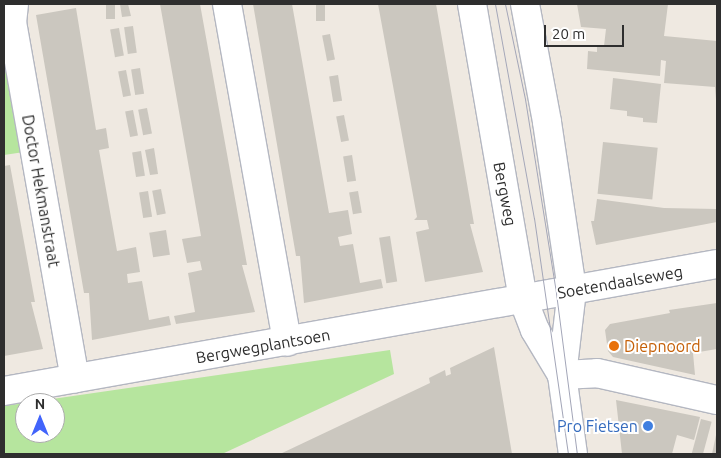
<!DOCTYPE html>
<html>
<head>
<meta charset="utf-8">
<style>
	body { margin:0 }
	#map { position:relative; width:721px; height:458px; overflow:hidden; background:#efe9e1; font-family:Ubuntu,sans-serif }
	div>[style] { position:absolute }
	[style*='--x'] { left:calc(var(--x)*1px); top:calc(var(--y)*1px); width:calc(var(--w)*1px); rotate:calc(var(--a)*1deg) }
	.green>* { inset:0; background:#b6e59e }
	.building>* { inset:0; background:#cbc7bf; transform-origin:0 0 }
	.roads { filter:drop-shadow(1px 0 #b4b7c1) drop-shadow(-1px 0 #b4b7c1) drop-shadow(0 1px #b4b7c1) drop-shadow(0 -1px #b4b7c1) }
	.minor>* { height:28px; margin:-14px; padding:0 14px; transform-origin:14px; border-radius:14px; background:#fff }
	.tram>* { height:1px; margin:-0.5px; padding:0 0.5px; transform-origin:0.5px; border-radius:0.5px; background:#a3a6b8 }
	.dots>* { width:14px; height:14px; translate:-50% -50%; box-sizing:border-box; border:2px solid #fff; border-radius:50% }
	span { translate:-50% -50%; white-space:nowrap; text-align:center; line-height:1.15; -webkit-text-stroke:4px #fff; paint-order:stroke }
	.street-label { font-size:16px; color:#2e2e2e }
	.food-label { font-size:16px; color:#c56008 }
	.left { translate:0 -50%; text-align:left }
	.shop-label { font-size:16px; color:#366cbe }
	.right { translate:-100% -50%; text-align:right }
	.frame { position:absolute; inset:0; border:5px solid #2e2e2e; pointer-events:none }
	.north { position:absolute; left:15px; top:393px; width:50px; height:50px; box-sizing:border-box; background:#fff; border:1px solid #ababab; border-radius:50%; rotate:0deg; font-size:14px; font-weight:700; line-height:20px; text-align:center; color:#2e2e2e }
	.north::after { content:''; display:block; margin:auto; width:18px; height:22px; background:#4264fb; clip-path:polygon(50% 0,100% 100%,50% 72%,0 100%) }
	.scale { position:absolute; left:544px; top:25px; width:80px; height:22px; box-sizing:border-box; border:2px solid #2e2e2e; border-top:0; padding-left:6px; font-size:15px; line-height:18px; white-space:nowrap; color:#2e2e2e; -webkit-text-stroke:4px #fff; paint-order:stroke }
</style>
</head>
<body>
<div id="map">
	<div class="green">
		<i style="clip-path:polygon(10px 64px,24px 152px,4px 155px,4px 65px)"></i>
		<i style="clip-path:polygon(evenodd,390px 350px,394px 374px,222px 454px,4px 454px,4px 406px,390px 350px,25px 403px,55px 403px,55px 433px,25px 433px,25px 403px)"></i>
	</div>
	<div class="building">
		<i style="left:106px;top:4px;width:9px;height:15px"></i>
		<i style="clip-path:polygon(120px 4px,128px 4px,131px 16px,122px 17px)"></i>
		<i style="clip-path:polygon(160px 4px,200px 4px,247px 265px,242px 265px,255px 312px,176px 324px,174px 316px,195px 312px,188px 273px,202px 270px,200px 261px,187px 263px,182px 239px,201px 236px)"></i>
		<i style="clip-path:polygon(253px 4px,292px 4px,329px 213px,348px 210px,352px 234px,338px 237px,340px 246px,353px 244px,360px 283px,381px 279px,383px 288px,304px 303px,300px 256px,296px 256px)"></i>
		<i style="left:316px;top:4px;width:9px;height:17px"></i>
		<i style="clip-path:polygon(378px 4px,436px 4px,474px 224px,470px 224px,483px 272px,425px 282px,416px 232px,429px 229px,427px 220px,414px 220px,417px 217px)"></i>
		<i style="clip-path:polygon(577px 4px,668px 4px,664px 36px,717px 41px,717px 112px,715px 87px,664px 83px,666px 61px,661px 60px,660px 76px,587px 69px,588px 51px,597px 52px,597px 46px,604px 46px,606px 29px,581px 27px)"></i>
		<i style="clip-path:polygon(76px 8px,96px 130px,106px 128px,109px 148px,99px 150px,117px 251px,136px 247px,140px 272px,127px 274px,128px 283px,142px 281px,149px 320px,169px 316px,171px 325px,92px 340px,89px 293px,84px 293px,36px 15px)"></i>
		<i style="left:133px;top:26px;width:27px;height:9px;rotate:82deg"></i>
		<i style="left:119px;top:28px;width:28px;height:9px;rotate:80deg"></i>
		<i style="left:330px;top:34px;width:26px;height:8px;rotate:79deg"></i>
		<i style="left:140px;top:68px;width:26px;height:9px;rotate:81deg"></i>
		<i style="left:126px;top:70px;width:26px;height:8px;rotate:79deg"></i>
		<i style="left:338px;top:75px;width:26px;height:9px;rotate:81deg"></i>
		<i style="clip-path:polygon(613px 78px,661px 84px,657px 123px,643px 122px,643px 118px,627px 116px,627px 111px,610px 109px)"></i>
		<i style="left:147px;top:108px;width:26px;height:9px;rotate:79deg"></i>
		<i style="left:133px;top:110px;width:26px;height:8px;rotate:79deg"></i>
		<i style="left:344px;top:115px;width:26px;height:8px;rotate:79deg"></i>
		<i style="left:603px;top:142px;width:55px;height:52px;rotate:6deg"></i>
		<i style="clip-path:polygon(154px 148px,158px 174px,150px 175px,145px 150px)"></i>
		<i style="left:141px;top:151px;width:25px;height:9px;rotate:81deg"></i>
		<i style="left:352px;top:155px;width:26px;height:9px;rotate:81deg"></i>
		<i style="clip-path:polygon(10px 165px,35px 302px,31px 302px,43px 349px,4px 356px,4px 166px)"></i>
		<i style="left:161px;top:189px;width:25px;height:9px;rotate:79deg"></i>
		<i style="left:148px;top:191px;width:26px;height:9px;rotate:81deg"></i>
		<i style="left:358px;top:191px;width:22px;height:9px;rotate:80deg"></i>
		<i style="clip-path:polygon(597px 199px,664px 208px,717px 209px,717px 222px,596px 245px,591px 221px,594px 221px)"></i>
		<i style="left:166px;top:230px;width:25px;height:17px;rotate:81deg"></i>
		<i style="left:390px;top:236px;width:46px;height:11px;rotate:81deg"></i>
		<i style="clip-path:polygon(717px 303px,717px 349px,693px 353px,695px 375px,613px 357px,608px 351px,605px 330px,610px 324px,670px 313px,669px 310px)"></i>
		<i style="clip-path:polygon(494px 347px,512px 454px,280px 454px,430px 383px,429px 378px,445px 370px,446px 376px,451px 374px,450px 368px)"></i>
		<i style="clip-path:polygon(616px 400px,700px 417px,694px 440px,677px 435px,672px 454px,622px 454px)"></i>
		<i style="left:701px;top:419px;width:11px;height:36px;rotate:15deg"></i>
		<i style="clip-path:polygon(716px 435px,717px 454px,712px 454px)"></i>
	</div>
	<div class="roads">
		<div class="minor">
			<i style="--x:14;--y:4;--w:18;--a:96"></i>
			<i style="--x:12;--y:22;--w:362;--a:80"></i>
			<i style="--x:227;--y:4;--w:343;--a:79.9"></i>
			<i style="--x:472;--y:4;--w:299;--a:80.2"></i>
			<i style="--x:523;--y:299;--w:33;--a:69"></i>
			<i style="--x:535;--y:330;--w:52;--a:59"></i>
			<i style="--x:525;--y:4;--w:120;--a:79.4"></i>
			<i style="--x:547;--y:122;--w:170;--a:81.5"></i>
			<i style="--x:572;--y:290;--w:86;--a:96.7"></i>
			<i style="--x:562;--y:375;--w:80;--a:82.1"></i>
			<i style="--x:562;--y:375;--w:35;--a:-3"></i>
			<i style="--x:597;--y:373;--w:123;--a:12.7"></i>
			<i style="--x:4;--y:391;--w:724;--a:-10.1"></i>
		</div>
	</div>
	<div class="tram">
		<i style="--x:495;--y:4;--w:218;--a:79.7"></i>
		<i style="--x:534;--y:218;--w:238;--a:81.8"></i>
		<i style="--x:505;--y:4;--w:97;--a:78.1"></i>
		<i style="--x:525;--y:99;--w:196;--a:80.9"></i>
		<i style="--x:556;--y:293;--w:162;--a:82.6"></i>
	</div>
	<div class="dots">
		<i style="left:614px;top:346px;background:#e8710a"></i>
		<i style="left:648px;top:426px;background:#3f7fe0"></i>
	</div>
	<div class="street-label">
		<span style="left:41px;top:191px;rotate:80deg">Doctor Hekmanstraat</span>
		<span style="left:505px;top:194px;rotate:79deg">Bergweg</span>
		<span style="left:620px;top:282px;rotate:-10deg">Soetendaalseweg</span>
		<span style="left:263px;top:346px;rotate:-10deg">Bergwegplantsoen</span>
	</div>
	<div class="food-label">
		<span class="left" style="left:624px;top:346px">Diepnoord</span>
	</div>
	<div class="shop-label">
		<span class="right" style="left:638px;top:426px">Pro Fietsen</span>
	</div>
	<div class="frame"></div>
	<div class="north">N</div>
	<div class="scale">20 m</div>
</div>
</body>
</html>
